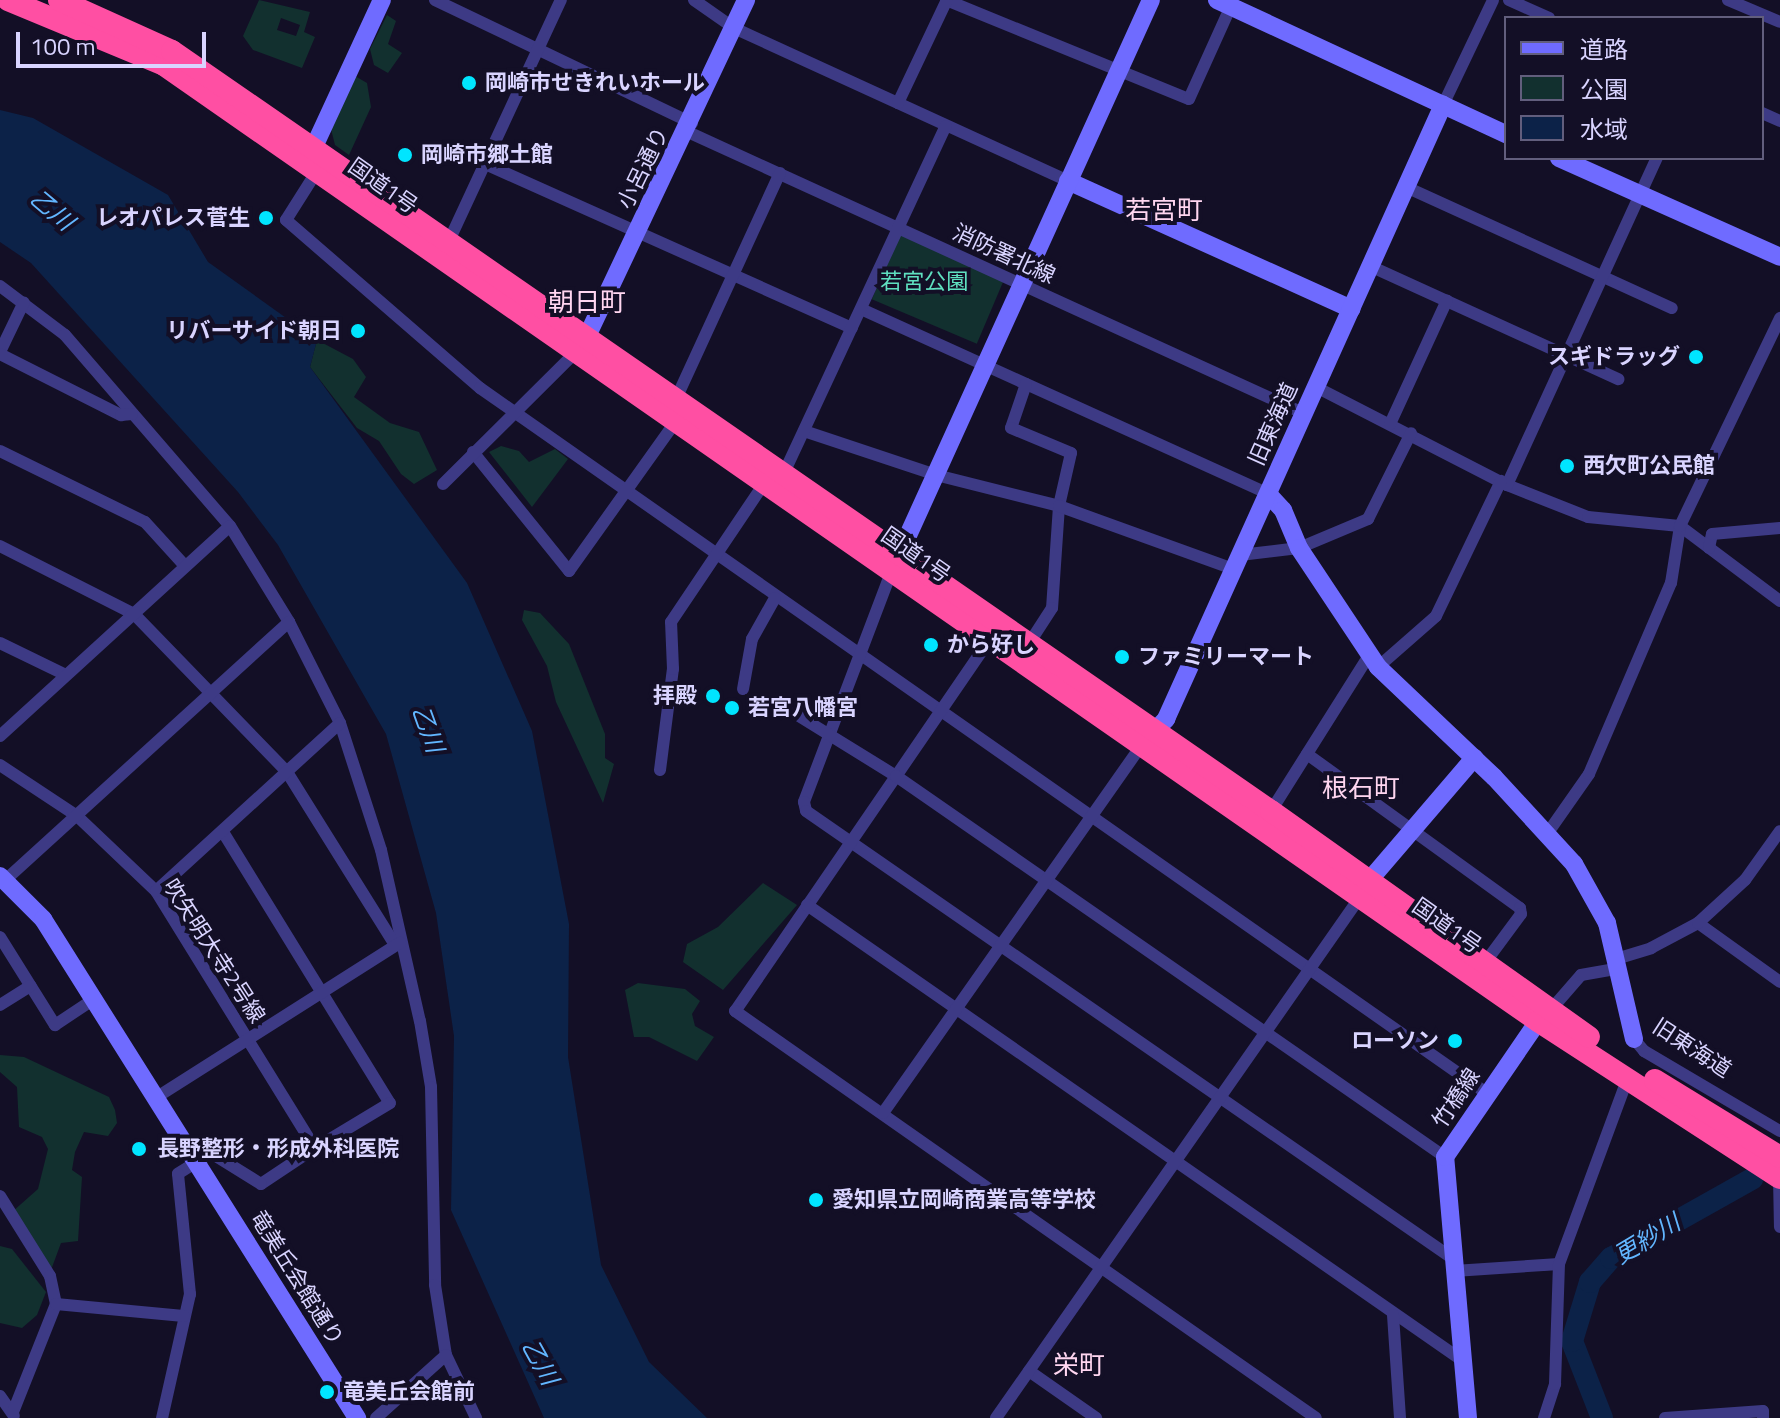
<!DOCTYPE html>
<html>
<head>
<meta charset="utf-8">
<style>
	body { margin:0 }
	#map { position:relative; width:1780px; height:1418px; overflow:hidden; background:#130f26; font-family:"Titillium Web","Noto Sans JP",sans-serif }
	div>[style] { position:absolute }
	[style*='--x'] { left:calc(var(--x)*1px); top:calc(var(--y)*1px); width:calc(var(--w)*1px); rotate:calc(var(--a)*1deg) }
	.green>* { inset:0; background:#12302f; transform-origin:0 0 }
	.water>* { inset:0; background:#0c2248 }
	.river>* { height:22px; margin:-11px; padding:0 11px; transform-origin:11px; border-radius:11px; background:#0c2248 }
	.street>* { height:12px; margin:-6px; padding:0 6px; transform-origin:6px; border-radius:6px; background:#3d3a85 }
	.secondary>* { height:18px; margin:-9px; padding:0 9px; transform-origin:9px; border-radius:9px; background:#6f6bff }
	.highway>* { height:22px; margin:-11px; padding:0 11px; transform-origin:11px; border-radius:11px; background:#ff4fa3 }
	.dots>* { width:22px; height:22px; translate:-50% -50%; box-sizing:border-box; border:4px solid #130f26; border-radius:50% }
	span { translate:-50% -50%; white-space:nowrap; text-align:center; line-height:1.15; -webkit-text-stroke:8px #130f26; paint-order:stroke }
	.poi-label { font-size:22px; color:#d9d4ff; font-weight:700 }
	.left { translate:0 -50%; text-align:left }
	.right { translate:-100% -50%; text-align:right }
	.street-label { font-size:22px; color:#d9d4ff }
	.park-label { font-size:22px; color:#5fe0c0 }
	.water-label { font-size:24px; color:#62b6ff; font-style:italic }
	.quarter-label { font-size:26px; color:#ffd6f0 }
	.legend { position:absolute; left:1504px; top:16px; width:260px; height:144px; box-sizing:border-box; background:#130f26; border:2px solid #625e7d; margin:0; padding:10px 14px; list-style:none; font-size:24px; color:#d9d4ff }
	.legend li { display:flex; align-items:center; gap:16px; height:40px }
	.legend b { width:40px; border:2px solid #625e7d }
	.scale { position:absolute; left:16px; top:32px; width:190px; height:36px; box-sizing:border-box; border:4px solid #d9d4ff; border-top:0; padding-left:10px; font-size:24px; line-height:28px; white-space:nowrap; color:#d9d4ff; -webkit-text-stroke:6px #130f26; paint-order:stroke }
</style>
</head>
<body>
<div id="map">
	<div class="green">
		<i style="clip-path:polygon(evenodd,259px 0,310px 12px,304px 32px,315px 37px,302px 68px,253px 50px,243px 36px,259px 0,281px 18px,300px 25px,296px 36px,277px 30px,281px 18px)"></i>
		<i style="clip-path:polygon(387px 15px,396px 21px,388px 44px,402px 53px,388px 73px,374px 65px,370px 49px)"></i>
		<i style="clip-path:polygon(355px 76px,367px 83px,371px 107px,349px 155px,335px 145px,331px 129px)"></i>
		<i style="left:900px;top:233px;width:114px;height:72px;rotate:23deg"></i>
		<i style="clip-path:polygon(317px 340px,353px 359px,366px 377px,354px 397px,390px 423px,419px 432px,437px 470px,414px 484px,401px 474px,379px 441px,357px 428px,310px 367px)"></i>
		<i style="clip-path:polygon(501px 446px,519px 451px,529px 462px,555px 449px,568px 459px,532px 507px,489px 452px)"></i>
		<i style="clip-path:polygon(524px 610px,540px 613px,569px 644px,605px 734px,605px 758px,614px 764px,603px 803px,556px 702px,547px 666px,522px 620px)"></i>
		<i style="clip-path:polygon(763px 883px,797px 905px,723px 990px,683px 962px,687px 944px,718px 927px)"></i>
		<i style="clip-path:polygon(638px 983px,685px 989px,700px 1001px,692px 1014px,695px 1026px,714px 1037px,697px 1061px,649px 1037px,634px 1037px,625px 990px)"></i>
		<i style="clip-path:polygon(0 1055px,24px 1057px,109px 1097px,115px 1110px,117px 1123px,108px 1136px,84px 1132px,75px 1152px,72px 1170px,82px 1177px,78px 1241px,61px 1243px,51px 1270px,12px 1212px,38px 1189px,48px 1149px,42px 1137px,19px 1127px,17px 1087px,0 1072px)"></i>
		<i style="clip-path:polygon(0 1246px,12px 1249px,46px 1292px,37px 1315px,22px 1328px,0 1323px)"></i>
	</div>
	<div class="water">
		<i style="clip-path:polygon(0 110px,33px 118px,168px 195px,208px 262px,317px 340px,310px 367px,467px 583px,532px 731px,569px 924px,568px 1057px,601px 1265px,649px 1362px,707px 1418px,544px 1418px,451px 1210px,454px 1036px,436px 913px,386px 734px,278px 545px,238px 492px,31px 263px,0 242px)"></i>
	</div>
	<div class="river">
		<i style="--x:1602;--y:1418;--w:83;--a:-111.3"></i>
		<i style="--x:1572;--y:1341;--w:62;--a:-73"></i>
		<i style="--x:1590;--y:1282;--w:32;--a:-49"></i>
		<i style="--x:1611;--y:1258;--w:162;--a:-29.3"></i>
	</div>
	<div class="street">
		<i style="--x:435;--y:0;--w:285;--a:25.6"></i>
		<i style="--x:694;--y:0;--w:49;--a:35"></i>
		<i style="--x:734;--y:28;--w:367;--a:24.6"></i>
		<i style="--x:946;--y:0;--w:262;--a:22.2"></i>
		<i style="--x:1189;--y:99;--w:102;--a:-65.7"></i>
		<i style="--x:1509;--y:0;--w:44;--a:24.2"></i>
		<i style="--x:1728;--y:0;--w:56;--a:22.9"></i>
		<i style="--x:898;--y:103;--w:114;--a:-64.6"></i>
		<i style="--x:1443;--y:105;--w:116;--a:-64.5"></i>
		<i style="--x:1762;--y:113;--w:20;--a:24"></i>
		<i style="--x:688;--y:132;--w:676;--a:24.56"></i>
		<i style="--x:483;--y:163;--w:404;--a:24.1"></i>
		<i style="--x:317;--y:171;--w:58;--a:122.3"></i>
		<i style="--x:286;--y:220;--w:257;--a:40.9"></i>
		<i style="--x:480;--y:388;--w:1231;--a:35.01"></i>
		<i style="--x:1406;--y:187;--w:292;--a:24.5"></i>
		<i style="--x:448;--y:243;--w:268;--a:-65.1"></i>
		<i style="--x:1370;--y:266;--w:273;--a:24.5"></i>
		<i style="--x:0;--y:286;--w:81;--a:37"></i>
		<i style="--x:65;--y:335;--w:252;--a:49.2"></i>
		<i style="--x:230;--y:526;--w:113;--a:58.4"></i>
		<i style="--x:289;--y:622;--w:113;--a:63.2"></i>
		<i style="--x:340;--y:723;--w:133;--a:72.1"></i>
		<i style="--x:381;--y:850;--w:175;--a:77.2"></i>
		<i style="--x:420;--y:1021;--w:67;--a:80.5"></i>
		<i style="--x:431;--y:1087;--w:198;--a:88.8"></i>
		<i style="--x:435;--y:1285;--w:71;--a:81.1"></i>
		<i style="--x:446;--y:1355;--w:70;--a:64.5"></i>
		<i style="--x:861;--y:309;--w:447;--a:24.4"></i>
		<i style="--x:0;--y:352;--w:55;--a:-64.4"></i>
		<i style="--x:0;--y:354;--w:136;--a:26.8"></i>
		<i style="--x:121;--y:415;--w:11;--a:-5"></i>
		<i style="--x:1026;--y:384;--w:46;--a:108.8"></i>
		<i style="--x:1011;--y:428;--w:65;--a:22.6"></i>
		<i style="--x:1071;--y:453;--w:54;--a:102.8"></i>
		<i style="--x:1059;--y:506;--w:102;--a:93.9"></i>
		<i style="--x:1052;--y:608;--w:44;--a:123"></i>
		<i style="--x:1316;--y:387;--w:215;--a:27.2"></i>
		<i style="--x:1507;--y:485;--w:87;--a:21.6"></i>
		<i style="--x:1588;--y:517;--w:92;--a:5.6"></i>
		<i style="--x:1680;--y:526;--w:125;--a:36.9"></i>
		<i style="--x:675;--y:401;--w:251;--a:-65.3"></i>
		<i style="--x:1390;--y:424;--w:136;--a:-65.3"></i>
		<i style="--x:804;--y:431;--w:139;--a:18.4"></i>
		<i style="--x:936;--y:475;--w:127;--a:14.1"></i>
		<i style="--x:1059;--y:506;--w:185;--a:19.9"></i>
		<i style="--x:0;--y:451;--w:161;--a:26.1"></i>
		<i style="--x:145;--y:522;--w:59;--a:47.7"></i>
		<i style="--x:473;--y:452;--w:153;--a:51.1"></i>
		<i style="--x:569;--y:571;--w:184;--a:-54.5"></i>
		<i style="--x:783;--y:475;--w:385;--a:-65"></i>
		<i style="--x:443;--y:484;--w:189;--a:-44.8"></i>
		<i style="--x:1507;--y:485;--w:360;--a:-65.4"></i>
		<i style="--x:0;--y:546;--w:150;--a:26.9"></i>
		<i style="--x:134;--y:614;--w:220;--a:45.9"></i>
		<i style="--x:287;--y:772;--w:204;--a:58"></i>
		<i style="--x:1709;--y:548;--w:14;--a:-78"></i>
		<i style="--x:1712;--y:534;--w:68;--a:-5"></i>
		<i style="--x:1240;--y:555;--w:59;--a:-6.8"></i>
		<i style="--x:1299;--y:548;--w:75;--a:-22.8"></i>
		<i style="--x:1368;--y:519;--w:96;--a:-63.4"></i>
		<i style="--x:892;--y:570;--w:248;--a:110.8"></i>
		<i style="--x:804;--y:802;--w:9;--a:77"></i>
		<i style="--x:806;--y:811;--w:786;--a:34.68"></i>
		<i style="--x:990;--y:639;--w:451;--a:124.4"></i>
		<i style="--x:735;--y:1011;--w:709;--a:35.01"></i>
		<i style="--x:0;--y:643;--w:73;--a:25.9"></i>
		<i style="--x:1378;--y:667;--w:77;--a:-41.3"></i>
		<i style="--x:1436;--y:616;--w:150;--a:-64.3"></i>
		<i style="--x:743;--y:689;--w:51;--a:-79.8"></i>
		<i style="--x:752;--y:639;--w:47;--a:-60.7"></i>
		<i style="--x:794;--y:713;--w:120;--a:31.7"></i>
		<i style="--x:896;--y:776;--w:668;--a:34.76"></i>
		<i style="--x:0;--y:736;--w:311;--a:-42.4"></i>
		<i style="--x:1307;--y:754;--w:263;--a:35.9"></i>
		<i style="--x:1520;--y:908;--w:6;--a:81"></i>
		<i style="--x:1521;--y:914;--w:62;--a:126.5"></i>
		<i style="--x:0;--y:765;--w:92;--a:33.5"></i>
		<i style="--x:77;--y:816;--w:109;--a:43.5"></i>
		<i style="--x:156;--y:891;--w:302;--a:58.3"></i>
		<i style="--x:315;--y:1148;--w:65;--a:146.3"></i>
		<i style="--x:261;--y:1184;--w:59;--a:-148.2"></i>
		<i style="--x:211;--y:1153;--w:39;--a:148"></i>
		<i style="--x:178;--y:1174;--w:121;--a:84.3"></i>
		<i style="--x:190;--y:1294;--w:127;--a:102.7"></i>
		<i style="--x:660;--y:770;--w:102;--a:-82.7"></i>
		<i style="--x:673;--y:669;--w:47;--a:-92.4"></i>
		<i style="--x:671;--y:622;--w:169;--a:-56.1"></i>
		<i style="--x:1271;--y:811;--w:186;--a:-57.8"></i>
		<i style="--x:223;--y:832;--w:318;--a:58.4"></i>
		<i style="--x:390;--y:1103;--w:87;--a:149"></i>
		<i style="--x:1547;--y:834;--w:73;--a:-55"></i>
		<i style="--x:1589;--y:774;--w:208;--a:-66.8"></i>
		<i style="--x:1671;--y:583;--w:58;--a:-81"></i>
		<i style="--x:1680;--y:526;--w:231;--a:-64.3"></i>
		<i style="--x:2;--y:883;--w:388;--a:-42.3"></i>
		<i style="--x:156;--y:891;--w:249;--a:-42.4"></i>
		<i style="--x:807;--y:905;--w:799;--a:34.8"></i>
		<i style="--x:1698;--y:923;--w:101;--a:35.7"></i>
		<i style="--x:0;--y:937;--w:104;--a:58"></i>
		<i style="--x:55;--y:1025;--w:47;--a:-33.7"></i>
		<i style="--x:1616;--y:959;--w:37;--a:-17"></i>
		<i style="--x:1651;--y:948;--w:53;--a:-28"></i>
		<i style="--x:1698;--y:923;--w:64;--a:-42.5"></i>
		<i style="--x:1745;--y:880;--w:60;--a:-54.5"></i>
		<i style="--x:0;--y:1005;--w:36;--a:-32"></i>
		<i style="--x:1548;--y:1013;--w:50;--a:-49"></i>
		<i style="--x:1581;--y:975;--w:39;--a:-10"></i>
		<i style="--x:1634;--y:1039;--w:16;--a:50"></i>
		<i style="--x:1644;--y:1051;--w:158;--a:30.5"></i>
		<i style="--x:157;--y:1097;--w:288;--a:-32.4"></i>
		<i style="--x:883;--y:1113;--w:449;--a:-54.9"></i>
		<i style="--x:1779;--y:1177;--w:50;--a:88.9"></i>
		<i style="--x:0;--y:1196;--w:94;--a:58"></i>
		<i style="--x:50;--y:1276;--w:29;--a:78"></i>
		<i style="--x:1454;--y:1271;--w:105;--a:-3.8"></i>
		<i style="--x:1559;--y:1264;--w:196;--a:-69.7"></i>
		<i style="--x:1393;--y:1315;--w:103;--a:86.1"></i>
		<i style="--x:1029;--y:1371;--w:82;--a:35"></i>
		<i style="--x:0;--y:1396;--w:24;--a:55"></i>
		<i style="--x:13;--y:1412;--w:116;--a:-68.3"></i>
		<i style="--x:56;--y:1304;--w:128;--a:5.4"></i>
		<i style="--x:376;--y:1418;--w:94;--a:-42"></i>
		<i style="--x:996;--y:1418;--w:636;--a:-55.06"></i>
		<i style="--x:1544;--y:1418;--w:36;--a:-72"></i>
		<i style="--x:1555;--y:1384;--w:120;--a:-88.1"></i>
		<i style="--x:1665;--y:1418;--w:98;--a:-4.1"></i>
		<i style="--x:1763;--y:1411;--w:7;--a:90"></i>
	</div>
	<div class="secondary">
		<i style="--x:1217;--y:0;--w:319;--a:24.9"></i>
		<i style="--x:313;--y:149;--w:164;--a:-65.2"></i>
		<i style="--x:1559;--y:158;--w:242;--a:24.1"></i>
		<i style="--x:1068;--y:181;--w:311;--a:24.3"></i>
		<i style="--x:582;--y:347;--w:384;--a:-64.7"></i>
		<i style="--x:1268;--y:494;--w:22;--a:47"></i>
		<i style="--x:1283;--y:510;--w:41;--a:67.2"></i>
		<i style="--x:1299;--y:548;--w:143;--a:56.4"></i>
		<i style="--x:1378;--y:667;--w:160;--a:43.5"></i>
		<i style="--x:1494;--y:777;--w:118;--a:47.4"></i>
		<i style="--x:1574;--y:864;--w:68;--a:60.8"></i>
		<i style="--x:1607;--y:923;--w:119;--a:76.9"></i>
		<i style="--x:895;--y:564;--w:619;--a:-65.59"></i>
		<i style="--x:1147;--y:739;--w:28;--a:-46"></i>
		<i style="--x:1166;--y:719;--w:674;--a:-65.72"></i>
		<i style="--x:0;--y:876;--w:61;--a:45"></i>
		<i style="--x:43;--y:919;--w:590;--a:57.82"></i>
		<i style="--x:1367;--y:883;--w:165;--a:-49.4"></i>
		<i style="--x:1468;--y:1418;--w:262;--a:-95"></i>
		<i style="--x:1445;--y:1157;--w:165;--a:-55.6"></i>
	</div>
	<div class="highway">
		<i style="--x:8;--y:0;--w:169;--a:22.6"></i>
		<i style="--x:164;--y:65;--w:1674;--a:34.83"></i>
		<i style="--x:1538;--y:1021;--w:288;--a:33"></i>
		<i style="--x:59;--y:0;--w:124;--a:24.3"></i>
		<i style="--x:172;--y:51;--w:1336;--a:34.67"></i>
		<i style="--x:1271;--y:811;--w:390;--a:35.4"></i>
		<i style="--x:1655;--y:1080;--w:147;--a:31.6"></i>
	</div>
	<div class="dots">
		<i style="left:469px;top:83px;background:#00e5ff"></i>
		<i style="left:405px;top:155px;background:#00e5ff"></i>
		<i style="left:266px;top:218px;background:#00e5ff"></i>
		<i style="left:358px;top:331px;background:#00e5ff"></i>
		<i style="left:1696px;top:357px;background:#00e5ff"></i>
		<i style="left:1567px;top:466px;background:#00e5ff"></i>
		<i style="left:931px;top:645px;background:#00e5ff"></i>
		<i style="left:1122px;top:657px;background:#00e5ff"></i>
		<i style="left:713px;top:696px;background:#00e5ff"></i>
		<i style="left:732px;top:708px;background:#00e5ff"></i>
		<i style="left:1455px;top:1041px;background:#00e5ff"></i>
		<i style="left:139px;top:1149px;background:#00e5ff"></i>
		<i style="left:816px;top:1200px;background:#00e5ff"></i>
		<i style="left:327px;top:1392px;background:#00e5ff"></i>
	</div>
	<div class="poi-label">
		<span class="left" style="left:485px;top:83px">岡崎市せきれいホール</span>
		<span class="left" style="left:421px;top:155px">岡崎市郷土館</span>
		<span class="right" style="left:250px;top:218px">レオパレス菅生</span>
		<span class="right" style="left:342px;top:331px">リバーサイド朝日</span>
		<span class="right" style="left:1680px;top:357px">スギドラッグ</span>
		<span class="left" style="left:1583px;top:466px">西欠町公民館</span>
		<span class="left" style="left:947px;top:645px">から好し</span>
		<span class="left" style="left:1138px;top:657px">ファミリーマート</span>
		<span class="right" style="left:697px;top:696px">拝殿</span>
		<span class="left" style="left:748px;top:708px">若宮八幡宮</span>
		<span class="right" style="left:1439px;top:1041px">ローソン</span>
		<span class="left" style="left:157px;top:1149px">長野整形・形成外科医院</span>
		<span class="left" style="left:832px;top:1200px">愛知県立岡崎商業高等学校</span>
		<span class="left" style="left:343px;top:1392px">竜美丘会館前</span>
	</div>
	<div class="street-label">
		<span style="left:643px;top:168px;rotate:-64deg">小呂通り</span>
		<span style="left:383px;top:186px;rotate:35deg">国道1号</span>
		<span style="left:1004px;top:254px;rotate:25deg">消防署北線</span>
		<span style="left:1273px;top:424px;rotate:-66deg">旧東海道</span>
		<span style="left:916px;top:555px;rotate:35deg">国道1号</span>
		<span style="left:1447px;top:926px;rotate:35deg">国道1号</span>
		<span style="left:214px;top:951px;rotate:57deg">吹矢明大寺2号線</span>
		<span style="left:1692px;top:1048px;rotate:33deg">旧東海道</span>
		<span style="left:1456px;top:1098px;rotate:-56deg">竹橋線</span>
		<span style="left:297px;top:1278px;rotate:58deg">竜美丘会館通り</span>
	</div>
	<div class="park-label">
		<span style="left:924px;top:282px">若宮公園</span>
	</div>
	<div class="water-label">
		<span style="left:52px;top:210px;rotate:40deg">乙川</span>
		<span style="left:428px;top:729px;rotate:70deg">乙川</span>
		<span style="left:1647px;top:1239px;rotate:-31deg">更紗川</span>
		<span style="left:540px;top:1362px;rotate:61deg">乙川</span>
	</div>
	<div class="quarter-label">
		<span style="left:1164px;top:210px">若宮町</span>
		<span style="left:587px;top:302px">朝日町</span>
		<span style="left:1361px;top:788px">根石町</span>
		<span style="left:1079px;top:1365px">栄町</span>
	</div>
	<ul class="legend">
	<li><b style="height:10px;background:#6f6bff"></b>道路</li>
	<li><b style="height:22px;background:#12302f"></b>公園</li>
	<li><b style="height:22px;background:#0c2248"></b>水域</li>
	</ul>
	<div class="scale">100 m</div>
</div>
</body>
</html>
